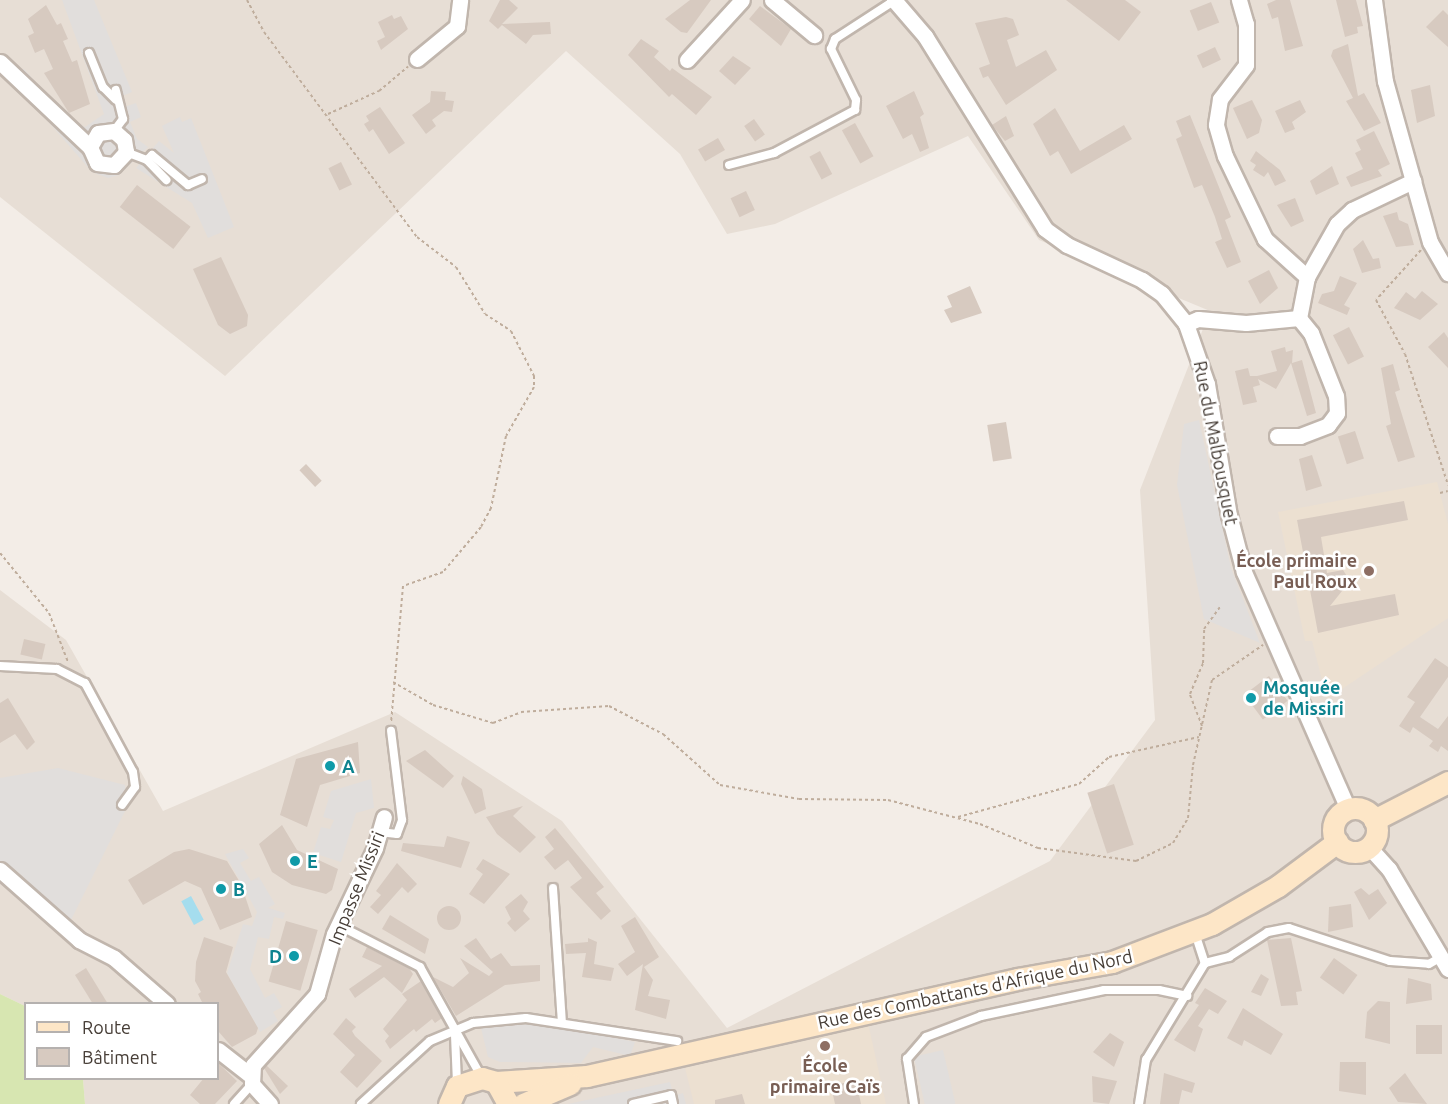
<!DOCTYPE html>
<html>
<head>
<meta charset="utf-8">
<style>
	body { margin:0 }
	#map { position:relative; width:1448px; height:1104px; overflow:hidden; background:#f3ede7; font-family:Ubuntu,sans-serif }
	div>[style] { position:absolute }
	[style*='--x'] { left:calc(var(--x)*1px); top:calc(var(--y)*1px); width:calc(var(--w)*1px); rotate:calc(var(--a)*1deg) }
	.residential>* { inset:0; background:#e7ded5 }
	.education>* { inset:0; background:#ece0d1 }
	.green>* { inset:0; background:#d7e6b1 }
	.parking>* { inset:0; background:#e1dedc; transform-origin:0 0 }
	.water>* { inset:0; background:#a5ddee; transform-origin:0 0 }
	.building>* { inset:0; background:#d7cac0; transform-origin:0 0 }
	.round { border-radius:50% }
	.path>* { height:2px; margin-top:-1px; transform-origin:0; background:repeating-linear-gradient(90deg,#bfad9c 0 3px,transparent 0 6px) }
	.roads { filter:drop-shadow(2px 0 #c1b6ad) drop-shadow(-2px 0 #c1b6ad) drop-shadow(0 2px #c1b6ad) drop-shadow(0 -2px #c1b6ad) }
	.lane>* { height:8px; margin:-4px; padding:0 4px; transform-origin:4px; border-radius:4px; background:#fff }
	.street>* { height:15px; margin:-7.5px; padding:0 7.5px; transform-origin:7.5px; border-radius:7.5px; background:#fff }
	.secondary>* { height:21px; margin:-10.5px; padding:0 10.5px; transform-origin:10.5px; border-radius:10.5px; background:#fde6c7 }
	.secondary>.ring { margin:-10.5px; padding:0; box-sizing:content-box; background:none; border:21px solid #fde6c7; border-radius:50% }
	.dots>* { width:16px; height:16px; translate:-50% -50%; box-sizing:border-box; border:3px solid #fff; border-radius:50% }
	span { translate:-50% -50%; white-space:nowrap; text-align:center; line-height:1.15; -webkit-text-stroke:5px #fff; paint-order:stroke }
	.street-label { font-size:18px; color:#463d36 }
	.education-label { font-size:18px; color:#785e54; font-weight:700 }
	.right { translate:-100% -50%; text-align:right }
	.culture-label { font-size:18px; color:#0d838f; font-weight:700 }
	.left { translate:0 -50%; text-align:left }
	.legend { position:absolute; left:24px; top:1002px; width:195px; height:78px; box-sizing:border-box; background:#fff; border:2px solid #b5b1af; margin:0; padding:8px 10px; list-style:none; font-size:18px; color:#463d36 }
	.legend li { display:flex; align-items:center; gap:12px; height:30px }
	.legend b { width:30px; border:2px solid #b5b1af }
</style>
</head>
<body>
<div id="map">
	<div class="residential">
		<i style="clip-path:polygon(0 0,1448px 0,1448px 1104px,85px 1104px,83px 1079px,218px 1078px,218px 1004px,25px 1006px,0 994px,0 590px,66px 640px,163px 811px,395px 712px,562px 821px,727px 1028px,1050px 861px,1155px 720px,1140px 490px,1210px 311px,1039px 240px,968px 136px,775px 224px,727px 234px,680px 154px,566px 51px,225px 376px,0 197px)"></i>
	</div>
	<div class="education">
		<i style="clip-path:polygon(1437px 482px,1448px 524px,1448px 618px,1327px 699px,1312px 641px,1305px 641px,1278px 512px)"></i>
		<i style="clip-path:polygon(868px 1023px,886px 1104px,694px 1104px,685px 1068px)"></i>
	</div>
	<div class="green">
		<i style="clip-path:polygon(0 994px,25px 1006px,26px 1078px,83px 1079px,85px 1104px,0 1104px)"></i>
	</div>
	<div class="parking">
		<i style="clip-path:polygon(62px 0,94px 0,132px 92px,120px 97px,124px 107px,136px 103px,141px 117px,130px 122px,137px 139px,148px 147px,119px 175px,108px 178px,92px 172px,12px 80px,24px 69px,71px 123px,85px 127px,104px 114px)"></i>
		<i style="clip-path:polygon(180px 117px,182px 122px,191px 118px,234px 227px,208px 238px,192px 203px,136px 168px,159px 141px,174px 153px,162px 126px)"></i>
		<i style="clip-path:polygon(1199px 420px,1231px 568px,1260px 643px,1204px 619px,1177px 485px,1184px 424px)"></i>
		<i style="clip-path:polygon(58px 768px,125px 785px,127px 807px,70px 922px,18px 872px,0 861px,0 778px)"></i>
		<i style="clip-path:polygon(371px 779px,374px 808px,356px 813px,341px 862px,313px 853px,321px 827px,330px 829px,334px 820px,323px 817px,331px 791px)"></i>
		<i style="clip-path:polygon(243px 849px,249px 858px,240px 863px,251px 881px,259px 877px,275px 904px,268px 908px,285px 913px,283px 919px,274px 917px,269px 939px,258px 937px,250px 969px,265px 998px,274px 993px,282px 1007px,273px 1012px,278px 1021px,260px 1032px,227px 973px,243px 924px,252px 926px,257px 912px,225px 854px)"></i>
		<i style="clip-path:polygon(528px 1024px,561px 1027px,635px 1042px,630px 1056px,593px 1047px,581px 1063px,500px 1062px,488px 1057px,481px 1028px)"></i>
		<i style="left:943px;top:1050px;width:55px;height:30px;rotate:77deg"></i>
		<i style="clip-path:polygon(670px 1082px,674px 1096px,683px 1093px,686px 1104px,568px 1104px)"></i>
	</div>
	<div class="water">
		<i style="left:191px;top:896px;width:27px;height:11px;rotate:62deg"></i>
	</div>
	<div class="building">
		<i style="clip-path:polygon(500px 0,509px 0,518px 8px,502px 24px,550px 22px,551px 34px,533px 35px,526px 44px,502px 25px,498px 29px,489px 21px)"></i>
		<i style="clip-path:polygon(690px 0,711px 0,687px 33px,681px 32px,665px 19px)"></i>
		<i style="clip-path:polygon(1066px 0,1125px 0,1141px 12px,1119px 41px)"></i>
		<i style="clip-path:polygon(1276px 0,1290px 0,1303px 46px,1285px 51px,1278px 17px,1272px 19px,1267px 4px)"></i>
		<i style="clip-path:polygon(1336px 0,1356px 0,1363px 26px,1357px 27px,1358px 33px,1345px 37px)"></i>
		<i style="left:1211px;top:2px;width:22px;height:23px;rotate:68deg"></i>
		<i style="clip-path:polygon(46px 5px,57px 25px,61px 23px,68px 39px,63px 41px,72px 62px,77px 60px,90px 104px,69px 113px,44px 73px,53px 69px,44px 49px,35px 53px,28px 36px,34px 33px,28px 19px)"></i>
		<i style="clip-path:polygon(760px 6px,791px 29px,781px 46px,749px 19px)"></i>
		<i style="clip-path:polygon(1443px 10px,1448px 15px,1448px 47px,1426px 27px)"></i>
		<i style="clip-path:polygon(392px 15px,394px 19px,401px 16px,408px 29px,381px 50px,377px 41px,385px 37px,378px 22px)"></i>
		<i style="clip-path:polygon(1006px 17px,1013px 19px,1019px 35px,1007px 40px,1016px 67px,1046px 50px,1057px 70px,1006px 105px,988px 76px,983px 78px,979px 68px,990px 64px,975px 23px)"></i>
		<i style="clip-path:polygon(641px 39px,659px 51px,654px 57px,670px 71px,672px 68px,712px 97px,696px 115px,672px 94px,669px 97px,628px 55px)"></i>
		<i style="clip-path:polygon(1348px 44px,1358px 96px,1364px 93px,1381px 123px,1364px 131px,1346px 101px,1353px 98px,1331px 56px,1333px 50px)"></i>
		<i style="left:1215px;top:47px;width:14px;height:20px;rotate:65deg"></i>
		<i style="clip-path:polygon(733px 56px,751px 68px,735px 85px,719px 71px)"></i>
		<i style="clip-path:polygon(1430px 85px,1435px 116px,1417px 123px,1411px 90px)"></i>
		<i style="clip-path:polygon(431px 91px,446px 92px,445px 100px,454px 101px,452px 112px,444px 111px,432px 120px,436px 126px,426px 134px,412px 115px,430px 102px)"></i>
		<i style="clip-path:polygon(914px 91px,924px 114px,920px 117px,929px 148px,920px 152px,912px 134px,903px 139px,886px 106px)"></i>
		<i style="clip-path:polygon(1252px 100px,1262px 120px,1259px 133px,1247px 139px,1233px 108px)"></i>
		<i style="clip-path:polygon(1300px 100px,1306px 112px,1292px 122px,1295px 129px,1285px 133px,1275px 111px)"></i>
		<i style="clip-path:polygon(380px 107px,405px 143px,389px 154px,373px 129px,369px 132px,364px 124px,369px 121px,366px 116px)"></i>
		<i style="clip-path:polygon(1055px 108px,1080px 151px,1124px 125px,1132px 139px,1071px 174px,1058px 151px,1050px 156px,1033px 124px)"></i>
		<i style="clip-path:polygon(1190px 115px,1231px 217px,1225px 220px,1241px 262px,1227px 268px,1215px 242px,1222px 239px,1215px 217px,1202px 185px,1194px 188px,1176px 139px,1182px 136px,1176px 121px)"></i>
		<i style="clip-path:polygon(1006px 116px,1014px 136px,1005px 141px,992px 125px)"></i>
		<i style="left:754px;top:119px;width:19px;height:12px;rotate:55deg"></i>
		<i style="left:855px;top:123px;width:38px;height:15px;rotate:61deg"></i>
		<i style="clip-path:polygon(1374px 131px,1390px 164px,1378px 170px,1382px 176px,1351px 187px,1346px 177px,1363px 169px,1355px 153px,1361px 150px,1356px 140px)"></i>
		<i style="left:718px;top:138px;width:14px;height:23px;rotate:60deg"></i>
		<i style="left:820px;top:151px;width:26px;height:12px;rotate:62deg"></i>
		<i style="clip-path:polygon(1256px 151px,1280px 170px,1286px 181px,1275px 186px,1268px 172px,1264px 177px,1253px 170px,1256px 165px,1250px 161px)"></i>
		<i style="left:341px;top:162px;width:25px;height:14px;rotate:64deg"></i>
		<i style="clip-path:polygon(1332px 166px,1339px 184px,1316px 195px,1310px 181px)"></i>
		<i style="left:137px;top:185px;width:68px;height:28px;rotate:38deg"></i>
		<i style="left:746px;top:191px;width:21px;height:17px;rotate:65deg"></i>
		<i style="clip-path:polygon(1295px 198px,1304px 221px,1291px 227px,1277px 205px)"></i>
		<i style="clip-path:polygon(1397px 212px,1399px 220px,1408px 224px,1414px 245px,1396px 247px,1383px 216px)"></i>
		<i style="clip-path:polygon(1363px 240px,1373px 259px,1379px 258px,1381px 268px,1362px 273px,1353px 249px)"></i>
		<i style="clip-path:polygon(221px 257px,248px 315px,247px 326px,230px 334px,218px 325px,193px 269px)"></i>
		<i style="clip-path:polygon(1269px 270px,1278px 288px,1260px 304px,1248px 281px)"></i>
		<i style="clip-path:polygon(1340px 276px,1357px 283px,1344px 305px,1350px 308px,1347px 315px,1318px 303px,1322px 294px,1334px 291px)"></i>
		<i style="clip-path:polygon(970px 286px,982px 313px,951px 323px,944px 310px,952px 307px,947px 296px)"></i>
		<i style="clip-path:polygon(1422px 291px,1438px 304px,1420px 320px,1394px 308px,1406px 292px,1415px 299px)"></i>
		<i style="left:1349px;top:327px;width:33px;height:18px;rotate:63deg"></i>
		<i style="clip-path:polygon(1444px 332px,1448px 338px,1448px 368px,1428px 347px)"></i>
		<i style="clip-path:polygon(1285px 347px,1286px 352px,1293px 350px,1292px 363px,1302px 360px,1316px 413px,1307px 416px,1291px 363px,1276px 389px,1258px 379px,1260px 385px,1253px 387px,1257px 402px,1243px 405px,1235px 371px,1248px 368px,1250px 376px,1257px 376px,1277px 371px,1271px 351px)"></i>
		<i style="clip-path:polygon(1393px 364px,1400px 390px,1395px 392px,1415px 457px,1398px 462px,1386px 426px,1391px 424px,1381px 368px)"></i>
		<i style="left:1006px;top:422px;width:37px;height:19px;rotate:81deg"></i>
		<i style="left:1355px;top:431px;width:29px;height:18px;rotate:72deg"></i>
		<i style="clip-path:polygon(1312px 455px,1322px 486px,1306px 491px,1299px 459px)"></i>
		<i style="left:306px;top:464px;width:23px;height:9px;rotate:47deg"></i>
		<i style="clip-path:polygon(1404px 501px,1408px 520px,1321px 537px,1327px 573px,1343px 570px,1350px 581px,1330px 606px,1395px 594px,1399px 615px,1318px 633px,1297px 520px)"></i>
		<i style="left:24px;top:639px;width:22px;height:16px;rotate:13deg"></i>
		<i style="clip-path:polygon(1435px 658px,1448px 667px,1448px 677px,1420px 717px,1438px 729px,1448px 716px,1448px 751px,1441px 746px,1438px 752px,1429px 746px,1433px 741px,1413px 727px,1410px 733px,1399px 726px,1415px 702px,1407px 697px)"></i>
		<i style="left:1269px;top:676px;width:31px;height:31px;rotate:53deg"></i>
		<i style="clip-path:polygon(8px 698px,35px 742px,27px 750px,15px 734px,0 743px,0 703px)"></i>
		<i style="clip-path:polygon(358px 742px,360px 773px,320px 785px,307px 827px,280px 815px,296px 759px)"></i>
		<i style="clip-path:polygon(425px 750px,454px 776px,443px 788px,406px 761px)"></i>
		<i style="clip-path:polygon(463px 776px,482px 789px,486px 809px,475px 814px,461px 784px)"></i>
		<i style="left:1114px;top:784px;width:64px;height:28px;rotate:72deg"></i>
		<i style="clip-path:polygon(523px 806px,513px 816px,536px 837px,520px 853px,497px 834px,486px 817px)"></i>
		<i style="clip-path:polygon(282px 825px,297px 850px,338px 869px,332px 890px,326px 894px,292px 885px,272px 872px,259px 844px)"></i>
		<i style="clip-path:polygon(555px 828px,604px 887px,596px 893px,611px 911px,601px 920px,570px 887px,582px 878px,568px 860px,555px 870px,544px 857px,554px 849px,545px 837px)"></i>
		<i style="clip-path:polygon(447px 836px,470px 842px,461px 868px,401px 851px,403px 843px,444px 847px)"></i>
		<i style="clip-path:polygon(189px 849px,227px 861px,241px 884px,252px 917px,220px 930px,201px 888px,185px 881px,143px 905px,128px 880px,174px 852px)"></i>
		<i style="clip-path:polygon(483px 859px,510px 874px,484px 904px,469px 894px,483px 874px,476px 869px)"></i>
		<i style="clip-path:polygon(397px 863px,417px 884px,408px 893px,402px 887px,378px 914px,370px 907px,381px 895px,376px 891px)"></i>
		<i style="clip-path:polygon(1361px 888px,1369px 895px,1378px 889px,1387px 903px,1369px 920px,1354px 892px)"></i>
		<i style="clip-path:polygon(521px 894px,528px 902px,523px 911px,530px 919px,515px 932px,507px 923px,511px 919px,505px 907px)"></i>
		<i style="clip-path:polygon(1351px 904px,1353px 927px,1328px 932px,1329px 907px)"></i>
		<i class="round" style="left:437px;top:906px;width:24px;height:24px"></i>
		<i style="clip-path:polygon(390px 915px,429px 939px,425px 954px,382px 929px)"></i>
		<i style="clip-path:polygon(635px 917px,659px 957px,644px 967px,653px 980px,648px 996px,670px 1000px,666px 1019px,635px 1010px,643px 964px,627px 976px,618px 964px,635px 952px,621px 926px)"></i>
		<i style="left:286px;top:921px;width:33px;height:63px;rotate:16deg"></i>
		<i style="clip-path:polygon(204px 937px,233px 947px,226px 972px,258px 1028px,256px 1034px,232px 1047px,218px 1031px,218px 1004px,203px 1004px,198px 994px,201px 992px,195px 981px,196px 962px)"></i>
		<i style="clip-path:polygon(476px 938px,491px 959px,501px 953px,511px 966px,540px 965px,540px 981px,505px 985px,456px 1016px,433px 977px,453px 987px,469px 973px,460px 958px,489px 976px,493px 972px,464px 946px)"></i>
		<i style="clip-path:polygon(588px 938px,597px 942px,594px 964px,614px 968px,611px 981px,582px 977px,586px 953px,566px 954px,565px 944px,588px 942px)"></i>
		<i style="clip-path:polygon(1291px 938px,1302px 991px,1296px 992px,1298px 1005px,1281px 1006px,1267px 940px)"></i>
		<i style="clip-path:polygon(367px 947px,409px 968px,413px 974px,402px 993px,384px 977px,355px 998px,349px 989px,382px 966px,362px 957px)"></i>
		<i style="left:1334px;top:958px;width:29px;height:24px;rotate:36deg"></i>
		<i style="clip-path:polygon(86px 968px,108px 1004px,93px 1004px,75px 975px)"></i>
		<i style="clip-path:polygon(1261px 974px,1269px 979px,1261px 996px,1251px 992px)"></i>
		<i style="clip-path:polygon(1408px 978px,1431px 984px,1432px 1000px,1406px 1004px)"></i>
		<i style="clip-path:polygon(421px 981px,442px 1018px,435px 1023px,432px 1019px,416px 1032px,414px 1029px,390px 1049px,385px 1041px,389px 1036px,383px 1029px,407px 1000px,402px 994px)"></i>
		<i style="clip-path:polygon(1205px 988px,1227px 1001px,1218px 1014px,1209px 1009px,1198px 1026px,1203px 1029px,1195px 1052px,1174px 1040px,1199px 1005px,1195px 1003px)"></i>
		<i style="clip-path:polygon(1378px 1001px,1390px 1002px,1390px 1044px,1365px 1038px,1367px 1012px)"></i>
		<i style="clip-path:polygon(1243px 1008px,1283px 1034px,1271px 1055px,1244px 1040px,1242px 1046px,1227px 1038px)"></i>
		<i style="clip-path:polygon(346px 1018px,356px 1027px,352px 1031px,355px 1036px,382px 1061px,357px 1088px,340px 1072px,355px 1055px,333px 1034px)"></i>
		<i style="left:1416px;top:1025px;width:26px;height:29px"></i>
		<i style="clip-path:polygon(1110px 1033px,1124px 1042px,1114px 1067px,1093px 1052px)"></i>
		<i style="clip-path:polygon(1340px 1062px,1366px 1062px,1366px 1095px,1339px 1091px)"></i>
		<i style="clip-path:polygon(218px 1063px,237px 1081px,215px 1104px,200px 1104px,190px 1095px,204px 1078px,218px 1078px)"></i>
		<i style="clip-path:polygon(266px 1065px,288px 1086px,280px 1094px,264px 1068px)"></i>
		<i style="clip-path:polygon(1164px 1073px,1195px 1083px,1192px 1093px,1182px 1090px,1179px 1104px,1160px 1104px)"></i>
		<i style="clip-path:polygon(1405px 1073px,1413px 1085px,1427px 1104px,1398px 1102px,1389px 1088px)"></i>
		<i style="clip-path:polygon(1092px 1076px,1117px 1081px,1109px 1104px,1093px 1102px)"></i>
		<i style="clip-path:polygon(856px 1080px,861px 1104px,835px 1104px,831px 1086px)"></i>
		<i style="clip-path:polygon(742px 1094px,745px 1104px,715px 1104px,715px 1100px)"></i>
	</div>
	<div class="path">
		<i style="--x:247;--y:0;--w:36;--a:62"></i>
		<i style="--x:264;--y:32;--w:256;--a:53.3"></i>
		<i style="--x:417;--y:237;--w:49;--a:37.6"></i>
		<i style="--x:456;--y:267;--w:55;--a:58.3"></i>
		<i style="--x:485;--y:314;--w:31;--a:33"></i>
		<i style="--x:511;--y:331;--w:51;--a:62.9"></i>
		<i style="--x:534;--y:376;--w:11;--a:90"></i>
		<i style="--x:534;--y:387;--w:56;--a:119.7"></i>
		<i style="--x:506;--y:436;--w:74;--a:101.8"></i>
		<i style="--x:491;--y:508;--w:21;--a:118"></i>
		<i style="--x:481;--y:527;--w:59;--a:130.2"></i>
		<i style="--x:443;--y:572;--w:42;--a:160.7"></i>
		<i style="--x:403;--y:586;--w:137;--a:95"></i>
		<i style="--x:328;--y:114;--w:56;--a:-24.3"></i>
		<i style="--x:379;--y:91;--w:38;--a:-40"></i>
		<i style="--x:1421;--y:250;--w:67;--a:132"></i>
		<i style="--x:1376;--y:300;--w:61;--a:61.8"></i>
		<i style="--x:1405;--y:354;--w:138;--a:71.8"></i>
		<i style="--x:1440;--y:493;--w:8;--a:-14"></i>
		<i style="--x:0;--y:553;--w:77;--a:50.8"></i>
		<i style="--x:49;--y:613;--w:53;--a:68.8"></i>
		<i style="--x:393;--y:682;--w:46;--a:29.9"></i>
		<i style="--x:433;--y:705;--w:63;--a:16.7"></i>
		<i style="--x:493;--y:723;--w:30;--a:-21"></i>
		<i style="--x:521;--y:712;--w:88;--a:-3.9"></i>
		<i style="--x:609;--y:706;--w:61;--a:27.4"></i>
		<i style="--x:663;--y:734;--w:76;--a:41.8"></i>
		<i style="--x:720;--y:785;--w:80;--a:10"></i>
		<i style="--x:799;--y:799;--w:89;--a:0.6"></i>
		<i style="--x:888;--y:800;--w:95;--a:14.6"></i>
		<i style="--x:980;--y:824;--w:63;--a:22.5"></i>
		<i style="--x:1038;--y:848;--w:99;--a:7.6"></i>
		<i style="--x:1136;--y:861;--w:41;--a:-25.9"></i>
		<i style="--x:1173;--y:843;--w:29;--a:-59"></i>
		<i style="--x:1188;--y:818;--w:53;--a:-84.6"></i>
		<i style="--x:1193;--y:765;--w:87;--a:-77.4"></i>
		<i style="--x:1212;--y:680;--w:62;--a:-34.5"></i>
		<i style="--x:1202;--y:726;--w:34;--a:-111"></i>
		<i style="--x:1190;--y:694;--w:34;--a:-67"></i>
		<i style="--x:1203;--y:663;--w:34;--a:-88"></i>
		<i style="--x:1204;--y:629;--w:27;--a:-54"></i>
		<i style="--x:958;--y:817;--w:125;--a:-15.3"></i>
		<i style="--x:1079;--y:784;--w:40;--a:-42"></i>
		<i style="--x:1109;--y:757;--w:92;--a:-12.5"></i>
	</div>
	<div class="roads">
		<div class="lane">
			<i style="--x:89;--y:53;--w:37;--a:68"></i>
			<i style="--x:103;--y:87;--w:18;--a:45"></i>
			<i style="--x:114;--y:131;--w:15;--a:-53"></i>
			<i style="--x:123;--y:119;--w:30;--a:-104"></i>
			<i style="--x:126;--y:152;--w:22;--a:21"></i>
			<i style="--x:147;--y:160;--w:7;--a:-45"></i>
			<i style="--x:152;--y:155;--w:47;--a:39.8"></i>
			<i style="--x:188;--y:185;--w:15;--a:-23"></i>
			<i style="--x:147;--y:160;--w:28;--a:46"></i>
			<i style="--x:729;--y:165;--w:47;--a:-14.9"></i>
			<i style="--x:774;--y:153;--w:92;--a:-28"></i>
			<i style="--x:855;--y:110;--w:10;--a:-84"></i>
			<i style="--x:856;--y:100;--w:57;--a:-116.1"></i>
			<i style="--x:831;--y:49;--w:11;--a:-68"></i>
			<i style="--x:835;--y:39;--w:72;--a:-33"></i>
			<i style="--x:0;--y:666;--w:57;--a:3"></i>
			<i style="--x:57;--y:669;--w:31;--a:27"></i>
			<i style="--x:85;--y:683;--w:101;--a:61.7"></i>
			<i style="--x:133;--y:772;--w:15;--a:82"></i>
			<i style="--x:135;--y:787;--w:22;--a:126"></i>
			<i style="--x:380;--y:832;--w:17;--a:7"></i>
			<i style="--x:397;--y:834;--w:15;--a:-70"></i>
			<i style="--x:402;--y:820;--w:90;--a:-97"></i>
			<i style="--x:553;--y:888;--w:135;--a:86.2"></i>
			<i style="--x:338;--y:925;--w:92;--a:27.1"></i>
			<i style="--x:420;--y:967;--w:125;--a:60.8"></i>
			<i style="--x:1195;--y:933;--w:32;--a:72"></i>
			<i style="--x:1205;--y:963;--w:25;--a:-14"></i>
			<i style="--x:1229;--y:957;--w:46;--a:-32.7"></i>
			<i style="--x:1268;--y:932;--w:21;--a:-11"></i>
			<i style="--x:1289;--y:928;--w:106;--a:18.1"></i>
			<i style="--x:1390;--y:961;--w:39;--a:4"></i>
			<i style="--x:1429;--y:964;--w:14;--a:-30"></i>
			<i style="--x:455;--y:1035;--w:48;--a:87.6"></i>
			<i style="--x:234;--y:1104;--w:27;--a:-48"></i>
			<i style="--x:361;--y:1104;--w:93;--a:-42.4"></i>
			<i style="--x:430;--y:1041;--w:47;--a:-22.7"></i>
			<i style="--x:473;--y:1023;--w:53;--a:-5.4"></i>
			<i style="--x:526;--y:1018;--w:153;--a:8.7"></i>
			<i style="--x:633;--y:1104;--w:39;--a:-13"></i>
			<i style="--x:671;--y:1095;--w:9;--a:77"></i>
			<i style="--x:914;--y:1104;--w:46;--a:-98.8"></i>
			<i style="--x:907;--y:1059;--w:29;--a:-49"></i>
			<i style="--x:926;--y:1037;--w:59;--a:-20.9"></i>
			<i style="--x:981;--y:1016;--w:126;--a:-11.9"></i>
			<i style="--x:1104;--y:990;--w:55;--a:0"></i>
			<i style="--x:1159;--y:990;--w:29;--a:12"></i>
			<i style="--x:1139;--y:1104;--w:45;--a:-81"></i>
			<i style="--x:1146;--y:1060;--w:114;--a:-58.7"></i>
		</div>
		<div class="street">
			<i style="--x:772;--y:0;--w:55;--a:39.8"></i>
			<i style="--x:894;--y:0;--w:48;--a:49.3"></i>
			<i style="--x:925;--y:36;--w:227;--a:58.1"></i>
			<i style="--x:1045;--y:229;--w:27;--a:36"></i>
			<i style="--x:1067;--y:245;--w:83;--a:25"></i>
			<i style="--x:1142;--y:280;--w:24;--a:35"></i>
			<i style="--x:1162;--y:294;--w:38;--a:51"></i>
			<i style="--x:1186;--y:324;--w:64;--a:70.7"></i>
			<i style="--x:1207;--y:384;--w:133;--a:80.5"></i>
			<i style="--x:1229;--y:515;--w:59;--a:75.3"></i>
			<i style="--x:1244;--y:572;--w:259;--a:66.3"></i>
			<i style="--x:1239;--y:0;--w:25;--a:74"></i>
			<i style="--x:1246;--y:24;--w:41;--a:90"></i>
			<i style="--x:1246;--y:65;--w:43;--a:127.4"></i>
			<i style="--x:1220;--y:99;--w:26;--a:99"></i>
			<i style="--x:1216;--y:125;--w:32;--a:74"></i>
			<i style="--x:1225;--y:156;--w:92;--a:64.3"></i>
			<i style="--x:1265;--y:239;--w:57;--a:42.1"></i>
			<i style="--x:1374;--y:0;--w:82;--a:82.3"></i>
			<i style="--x:1385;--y:81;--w:167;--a:74.4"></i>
			<i style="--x:1430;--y:242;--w:36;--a:60"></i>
			<i style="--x:417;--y:59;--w:52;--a:-39.5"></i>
			<i style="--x:457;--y:26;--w:26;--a:-83"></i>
			<i style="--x:687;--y:60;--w:81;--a:-47.5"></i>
			<i style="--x:0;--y:62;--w:124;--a:43.4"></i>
			<i style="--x:90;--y:147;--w:17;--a:66"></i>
			<i style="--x:97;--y:163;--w:17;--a:7"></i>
			<i style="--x:114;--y:165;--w:18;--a:-47"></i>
			<i style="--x:126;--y:152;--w:12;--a:-99"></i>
			<i style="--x:124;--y:140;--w:13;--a:-138"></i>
			<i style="--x:114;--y:131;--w:16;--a:173"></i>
			<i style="--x:98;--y:133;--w:16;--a:120"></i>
			<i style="--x:1186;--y:324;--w:13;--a:-23"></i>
			<i style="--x:1198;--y:319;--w:48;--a:4.8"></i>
			<i style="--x:1246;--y:323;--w:53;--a:-5.4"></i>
			<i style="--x:1299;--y:318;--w:42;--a:-79"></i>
			<i style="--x:1307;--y:277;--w:61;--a:-60.5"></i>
			<i style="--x:1337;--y:224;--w:21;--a:-43"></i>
			<i style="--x:1352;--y:210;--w:68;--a:-25.4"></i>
			<i style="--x:1277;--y:436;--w:23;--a:0"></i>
			<i style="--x:1300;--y:436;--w:30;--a:-21"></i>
			<i style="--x:1328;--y:425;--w:15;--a:-53"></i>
			<i style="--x:1337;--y:413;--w:17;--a:-93"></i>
			<i style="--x:1336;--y:396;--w:68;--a:-111.6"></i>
			<i style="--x:1311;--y:333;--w:19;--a:-129"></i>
			<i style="--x:1369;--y:847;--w:30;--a:48"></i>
			<i style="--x:1389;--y:869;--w:116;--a:59.5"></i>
			<i style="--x:0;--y:870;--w:106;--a:41.5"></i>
			<i style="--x:79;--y:940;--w:39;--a:27"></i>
			<i style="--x:114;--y:958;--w:70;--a:41"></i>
			<i style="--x:218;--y:1050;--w:41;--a:38"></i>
			<i style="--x:270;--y:1104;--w:27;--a:-132"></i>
			<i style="--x:252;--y:1084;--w:19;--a:-87"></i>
			<i style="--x:253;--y:1065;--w:96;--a:-48"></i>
			<i style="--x:317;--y:994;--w:62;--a:-74.2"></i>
			<i style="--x:334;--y:934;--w:95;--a:-64.5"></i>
			<i style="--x:375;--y:848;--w:32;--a:-74"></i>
		</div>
		<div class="secondary">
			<i class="ring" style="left:1333px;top:808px;width:23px;height:23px"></i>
			<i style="--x:1374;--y:820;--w:83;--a:-27.2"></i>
			<i style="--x:496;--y:1082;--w:91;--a:-3.8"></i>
			<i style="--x:587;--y:1076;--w:441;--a:-12.7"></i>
			<i style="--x:1017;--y:979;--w:97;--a:-10.1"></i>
			<i style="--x:1112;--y:962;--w:107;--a:-20.8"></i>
			<i style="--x:1212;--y:924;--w:76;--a:-29.9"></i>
			<i style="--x:1278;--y:886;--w:74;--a:-36.7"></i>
			<i style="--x:449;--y:1104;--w:20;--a:-66"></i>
			<i style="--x:457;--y:1086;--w:26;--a:-18"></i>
			<i style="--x:482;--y:1078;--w:15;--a:16"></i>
			<i style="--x:496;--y:1082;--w:25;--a:61"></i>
			<i style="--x:523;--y:1104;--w:51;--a:-23.1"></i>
		</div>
	</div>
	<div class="dots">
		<i style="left:1369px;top:571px;background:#8d6e63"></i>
		<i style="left:1251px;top:698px;background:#0f9aa8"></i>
		<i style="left:330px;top:766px;background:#0f9aa8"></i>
		<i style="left:295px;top:861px;background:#0f9aa8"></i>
		<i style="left:221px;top:889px;background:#0f9aa8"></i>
		<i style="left:294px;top:956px;background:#0f9aa8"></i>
		<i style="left:825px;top:1046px;background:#8d6e63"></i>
	</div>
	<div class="street-label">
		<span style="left:1216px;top:443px;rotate:79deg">Rue du Malbousquet</span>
		<span style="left:356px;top:888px;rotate:-68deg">Impasse Missiri</span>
		<span style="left:975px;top:989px;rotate:-12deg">Rue des Combattants d'Afrique du Nord</span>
	</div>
	<div class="education-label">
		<span class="right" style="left:1357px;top:571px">École primaire<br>Paul Roux</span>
		<span style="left:825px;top:1076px">École<br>primaire Caïs</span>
	</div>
	<div class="culture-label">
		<span class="left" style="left:1263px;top:698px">Mosquée<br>de Missiri</span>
		<span class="left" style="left:342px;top:766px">A</span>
		<span class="left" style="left:307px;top:861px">E</span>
		<span class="left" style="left:233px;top:889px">B</span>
		<span class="right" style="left:282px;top:956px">D</span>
	</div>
	<ul class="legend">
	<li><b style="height:8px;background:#fde6c7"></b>Route</li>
	<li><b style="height:16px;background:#d7cac0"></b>Bâtiment</li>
	</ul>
</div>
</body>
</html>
